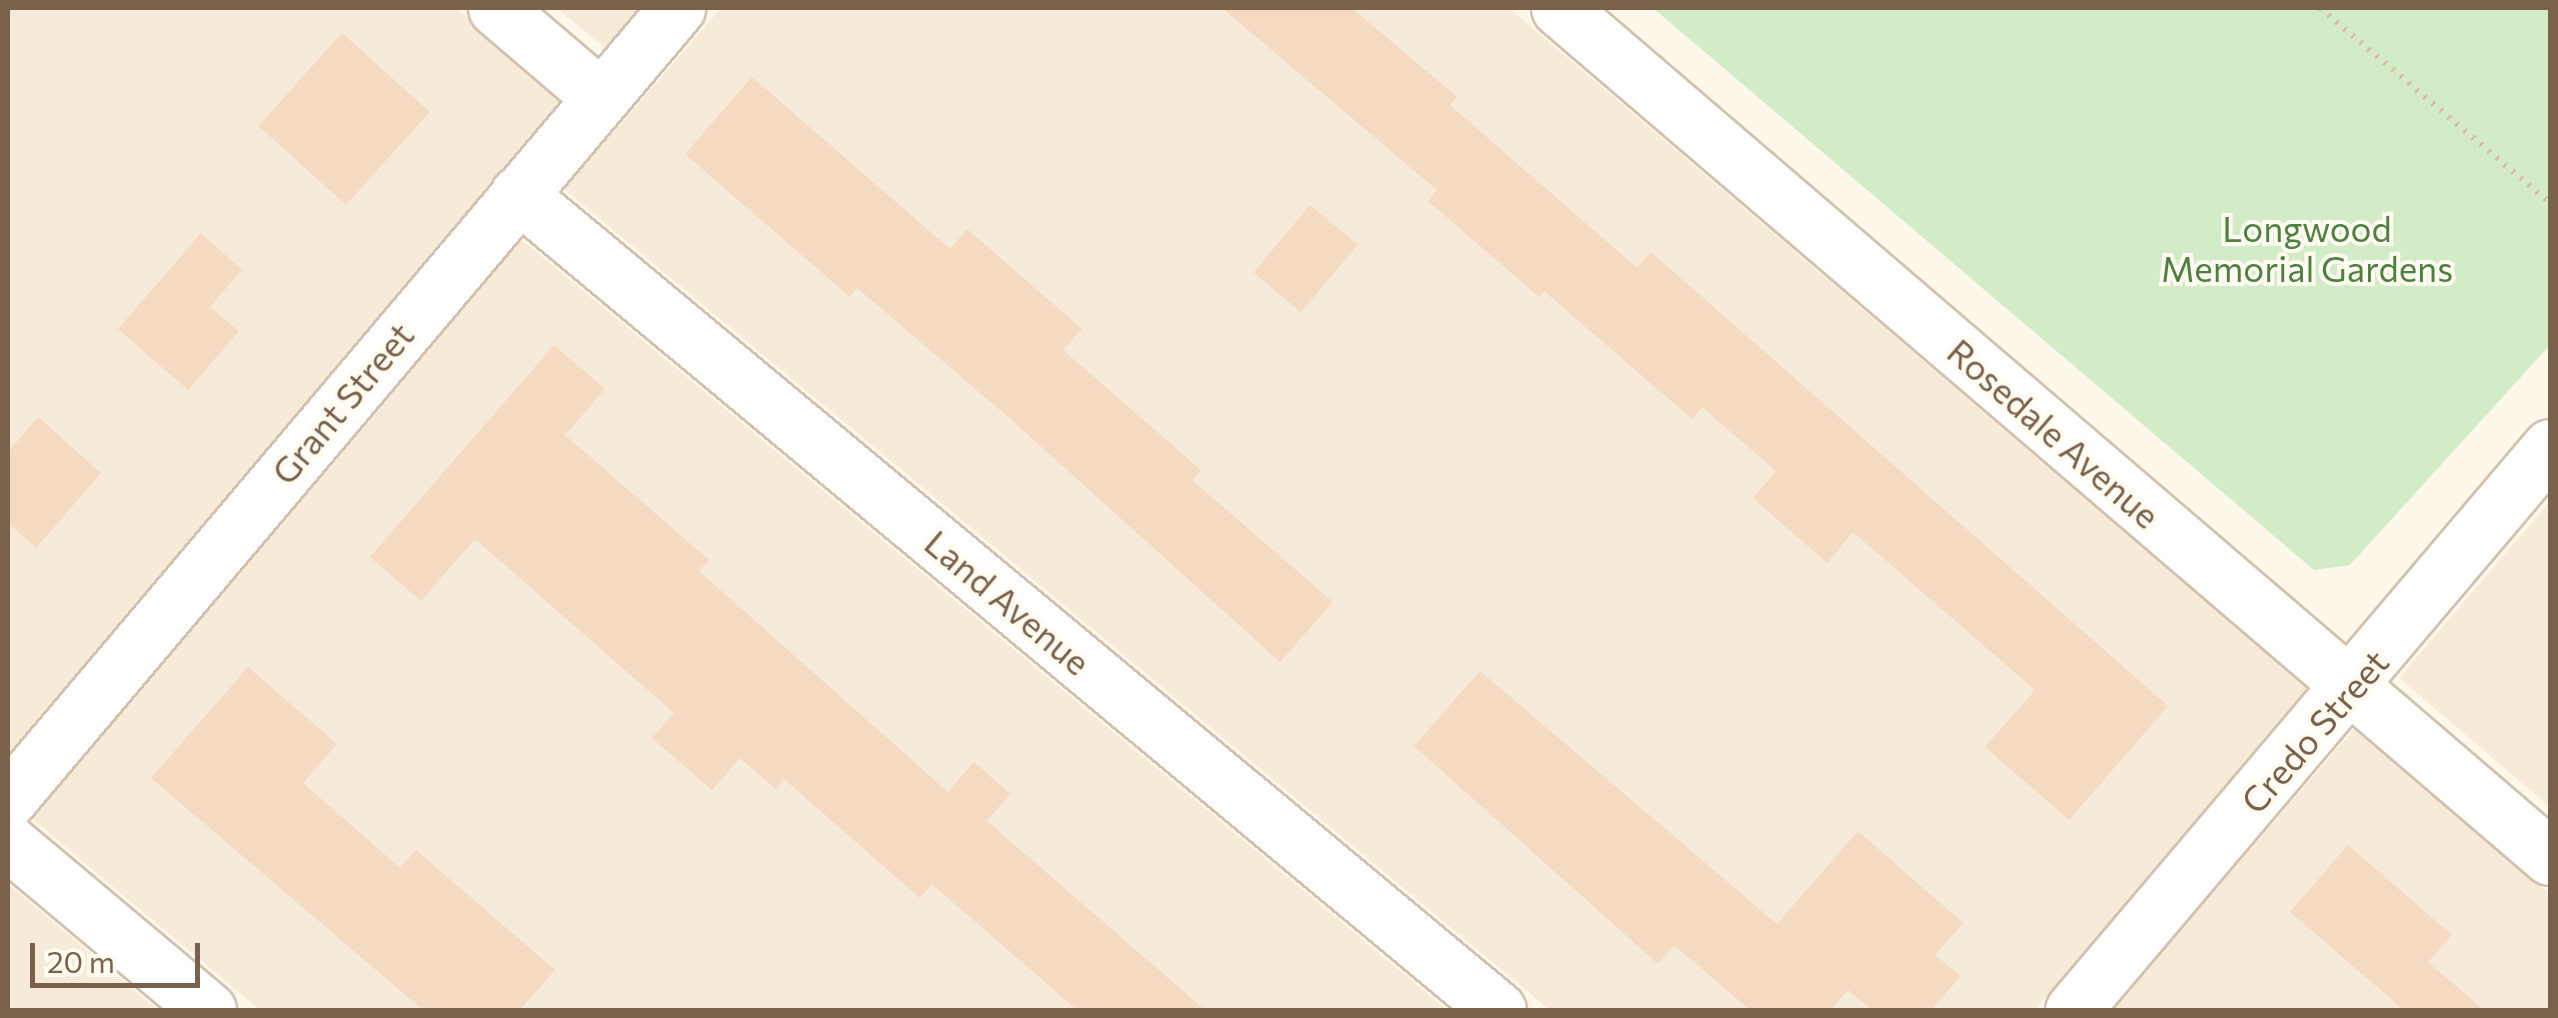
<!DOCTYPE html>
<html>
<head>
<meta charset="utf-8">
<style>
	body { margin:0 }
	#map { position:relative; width:2558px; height:1018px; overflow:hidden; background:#fdf8ea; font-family:Commissioner,sans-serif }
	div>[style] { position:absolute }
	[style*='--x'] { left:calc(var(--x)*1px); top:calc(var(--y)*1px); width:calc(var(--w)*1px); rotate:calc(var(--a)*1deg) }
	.residential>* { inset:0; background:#f5ebd8 }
	.green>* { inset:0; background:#d2ecc7 }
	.building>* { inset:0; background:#f4dac1; transform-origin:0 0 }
	.path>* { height:6px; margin-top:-3px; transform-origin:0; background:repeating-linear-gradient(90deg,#dabda3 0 2.5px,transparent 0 10.5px) }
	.roads { filter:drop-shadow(2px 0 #d1c1ae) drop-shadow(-2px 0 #d1c1ae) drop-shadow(0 2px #d1c1ae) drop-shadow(0 -2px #d1c1ae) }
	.street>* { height:55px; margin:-27.5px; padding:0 27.5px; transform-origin:27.5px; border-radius:27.5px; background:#fff }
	span { translate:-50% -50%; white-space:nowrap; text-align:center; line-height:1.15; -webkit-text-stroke:8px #fffbf1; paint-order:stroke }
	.park-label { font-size:35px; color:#4e8042 }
	.street-label { font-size:35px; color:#7a614b }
	.frame { position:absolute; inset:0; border:10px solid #7a614b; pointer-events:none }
	.scale { position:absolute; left:30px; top:943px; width:170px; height:45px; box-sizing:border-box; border:5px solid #7a614b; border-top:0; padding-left:12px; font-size:30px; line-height:35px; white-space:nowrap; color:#7a614b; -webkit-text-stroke:8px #fffbf1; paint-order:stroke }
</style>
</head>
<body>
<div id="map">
	<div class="residential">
		<i style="clip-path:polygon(8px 8px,456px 8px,564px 99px,8px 754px)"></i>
		<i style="clip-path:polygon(557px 8px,642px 8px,606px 49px)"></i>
		<i style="clip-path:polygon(721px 8px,1509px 8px,2311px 691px,2035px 1010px,1550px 1010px,564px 189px)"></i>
		<i style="clip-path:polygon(521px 239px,1447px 1010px,260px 1010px,31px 818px)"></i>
		<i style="clip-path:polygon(2550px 501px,2550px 807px,2399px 678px)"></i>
		<i style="clip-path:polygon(2355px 728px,2550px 894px,2550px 1010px,2111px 1010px)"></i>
		<i style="clip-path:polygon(8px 884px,158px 1010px,8px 1010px)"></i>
	</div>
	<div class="green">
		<i style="clip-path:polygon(1653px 8px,2550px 8px,2550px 345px,2350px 565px,2314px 570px)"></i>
	</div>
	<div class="building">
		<i style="clip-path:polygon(1222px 8px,1352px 8px,1457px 97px,1450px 105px,1637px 268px,1651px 252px,2168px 706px,2069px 820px,1985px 747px,2035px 690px,1853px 532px,1827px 563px,1753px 498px,1776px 471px,1702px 407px,1692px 419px,1544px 291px,1539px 297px,1428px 201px,1437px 190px)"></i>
		<i style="left:342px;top:33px;width:118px;height:125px;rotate:42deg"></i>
		<i style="clip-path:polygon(752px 77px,950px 249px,967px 229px,1082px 329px,1063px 350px,1201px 470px,1192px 480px,1333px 602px,1280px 662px,1006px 415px,857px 288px,850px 297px,685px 154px)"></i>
		<i style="left:1310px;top:205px;width:62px;height:88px;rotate:40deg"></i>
		<i style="clip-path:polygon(201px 233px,242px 270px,210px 307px,239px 331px,188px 390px,118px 329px)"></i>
		<i style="clip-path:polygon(554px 345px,605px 389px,565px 435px,709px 560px,699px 571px,948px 792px,974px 762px,1010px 794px,987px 821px,1205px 1010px,1077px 1010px,932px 884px,920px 898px,784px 779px,776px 789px,740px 758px,712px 790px,652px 738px,674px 713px,475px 539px,421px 601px,370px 557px)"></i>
		<i style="clip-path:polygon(38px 417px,101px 473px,36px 548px,8px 523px,8px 452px)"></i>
		<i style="clip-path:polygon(248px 667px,337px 744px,303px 783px,400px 868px,416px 850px,555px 970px,520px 1010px,423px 1010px,151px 778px)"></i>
		<i style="clip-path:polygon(1480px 671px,1777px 924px,1858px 831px,1963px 923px,1935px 955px,1961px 976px,1931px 1010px,1872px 1010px,1848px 990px,1831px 1010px,1750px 1010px,1674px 945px,1658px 964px,1414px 746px)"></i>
		<i style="clip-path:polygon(2348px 845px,2452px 935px,2428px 962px,2484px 1010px,2404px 1010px,2290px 912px)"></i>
	</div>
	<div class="path">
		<i style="--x:2320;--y:8;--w:302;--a:40.3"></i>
	</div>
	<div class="roads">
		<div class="street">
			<i style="--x:496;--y:8;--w:135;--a:40.5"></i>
			<i style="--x:1559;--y:8;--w:1305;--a:40.59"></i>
			<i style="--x:518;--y:194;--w:1275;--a:39.78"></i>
			<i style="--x:8;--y:800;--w:1037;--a:-49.81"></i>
			<i style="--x:8;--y:842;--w:261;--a:40"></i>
			<i style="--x:2073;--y:1010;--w:738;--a:-49.73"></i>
		</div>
	</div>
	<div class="park-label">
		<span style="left:2307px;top:248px">Longwood<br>Memorial Gardens</span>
	</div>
	<div class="street-label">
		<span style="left:342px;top:403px;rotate:-50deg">Grant Street</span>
		<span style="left:2054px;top:433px;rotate:41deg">Rosedale Avenue</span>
		<span style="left:1008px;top:602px;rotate:40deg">Land Avenue</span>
		<span style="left:2314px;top:731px;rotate:-49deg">Credo Street</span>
	</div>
	<div class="frame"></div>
	<div class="scale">20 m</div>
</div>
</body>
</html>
